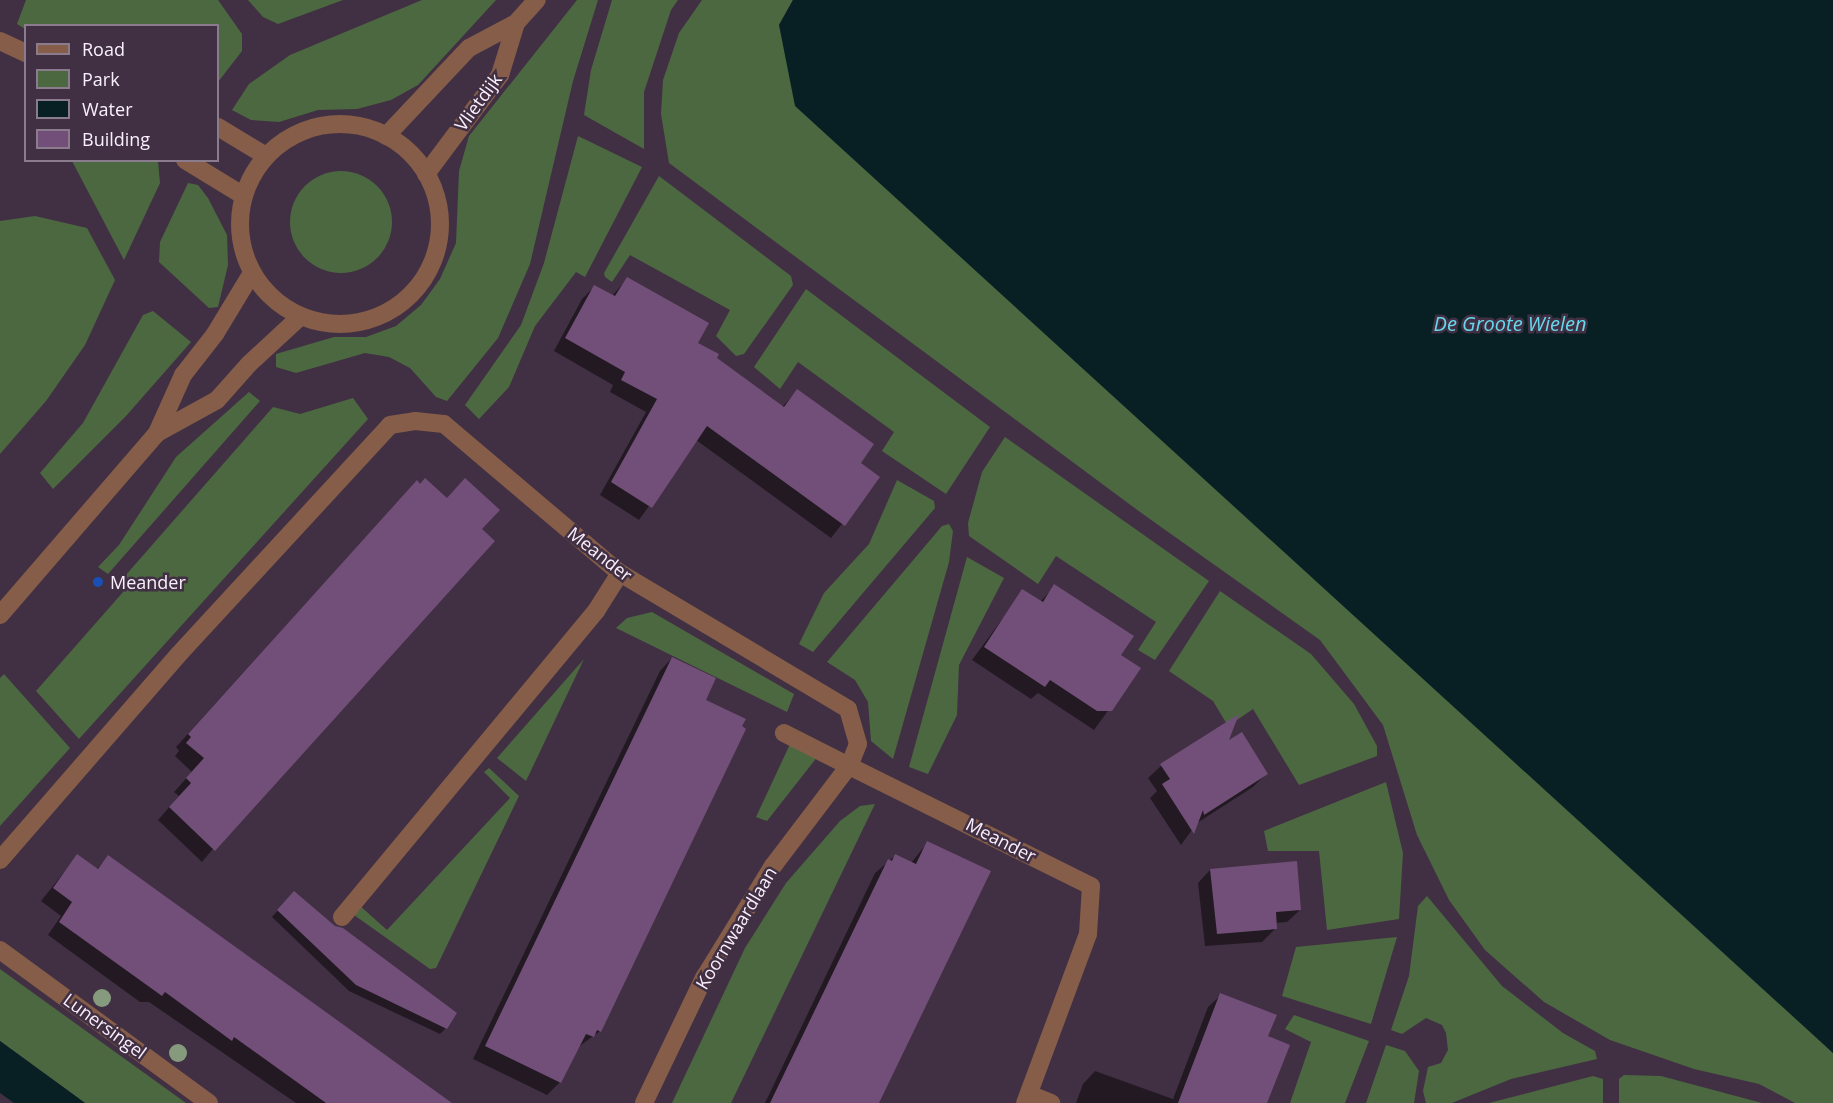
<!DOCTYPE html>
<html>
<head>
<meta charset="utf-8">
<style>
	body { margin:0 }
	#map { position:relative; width:1833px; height:1103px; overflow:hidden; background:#413043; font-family:"Open Sans",sans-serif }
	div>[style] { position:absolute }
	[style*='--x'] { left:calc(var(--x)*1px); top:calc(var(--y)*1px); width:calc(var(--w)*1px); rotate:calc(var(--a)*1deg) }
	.green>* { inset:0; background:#4c6841 }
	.round { border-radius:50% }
	.water>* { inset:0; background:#082024 }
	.shadow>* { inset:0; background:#0007 }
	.building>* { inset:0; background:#724f78 }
	.minor>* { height:18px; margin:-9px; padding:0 9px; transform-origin:9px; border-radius:9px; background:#855d48 }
	.minor>.ring { margin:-9px; padding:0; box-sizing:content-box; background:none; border:18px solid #855d48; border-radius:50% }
	.trees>* { width:18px; height:18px; margin:-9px; border-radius:50%; background:#869b7d }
	.dots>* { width:16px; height:16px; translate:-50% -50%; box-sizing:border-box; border:3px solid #413043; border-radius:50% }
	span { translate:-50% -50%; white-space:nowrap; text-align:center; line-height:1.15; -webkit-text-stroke:5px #413043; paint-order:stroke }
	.street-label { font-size:18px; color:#faeffc }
	.poi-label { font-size:18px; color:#faeffc }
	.left { translate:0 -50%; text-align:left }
	.water-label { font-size:20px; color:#67d8ec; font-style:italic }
	.legend { position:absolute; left:24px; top:24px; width:195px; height:138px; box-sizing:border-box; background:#413043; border:2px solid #8b7c8d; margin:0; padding:8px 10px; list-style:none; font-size:18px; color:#faeffc }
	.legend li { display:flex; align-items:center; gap:12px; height:30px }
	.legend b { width:30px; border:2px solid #8b7c8d }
</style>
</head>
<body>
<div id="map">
	<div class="green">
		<i style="clip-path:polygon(26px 0,218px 0,242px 34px,242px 51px,218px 82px,218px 26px,26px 26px,25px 29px,17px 24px)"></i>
		<i style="clip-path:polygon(248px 0,343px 0,278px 24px,263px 17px)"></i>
		<i style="clip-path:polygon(422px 0,496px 0,418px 85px,391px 100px,357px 109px,318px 110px,279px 122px,251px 120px,232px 110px,249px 84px,290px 55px)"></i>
		<i style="clip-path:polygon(577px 0,598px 0,573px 81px,530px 264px,498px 338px,447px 401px,436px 397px,410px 368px,389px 357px,365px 353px,296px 373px,276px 367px,276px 354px,334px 337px,366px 337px,396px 326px,421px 305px,440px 279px,456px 243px,459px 171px,469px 136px)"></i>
		<i style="clip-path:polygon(612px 0,678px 0,671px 10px,644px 92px,644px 149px,584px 115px,591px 70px)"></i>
		<i style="clip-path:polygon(702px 0,793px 0,779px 25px,1833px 1053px,1833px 1103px,1795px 1103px,1759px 1084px,1694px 1069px,1610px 1040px,1544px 1002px,1485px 950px,1449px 900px,1417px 835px,1383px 725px,1320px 640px,1140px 512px,669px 163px,661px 114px,663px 80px,679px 33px)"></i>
		<i style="clip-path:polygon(578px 136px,642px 167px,585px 277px,576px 272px,535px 326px,509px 387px,479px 419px,465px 405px,521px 325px,544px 263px)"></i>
		<i style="clip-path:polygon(72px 161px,158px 161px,160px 183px,124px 260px)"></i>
		<i class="round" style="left:290px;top:171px;width:102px;height:102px"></i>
		<i style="clip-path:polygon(659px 176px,791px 276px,793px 285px,744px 354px,736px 356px,716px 336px,730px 310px,630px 255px,612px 282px,605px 277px,604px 273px)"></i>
		<i style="clip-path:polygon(188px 183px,198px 185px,208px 198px,227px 235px,228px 265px,218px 307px,209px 308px,159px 262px,160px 242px)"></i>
		<i style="clip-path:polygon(35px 216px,87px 228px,115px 280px,85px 345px,46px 401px,0 454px,0 221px)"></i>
		<i style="clip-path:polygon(806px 289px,990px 427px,946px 494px,882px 451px,894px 432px,798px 362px,780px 389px,754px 367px)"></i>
		<i style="clip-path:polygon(153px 311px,191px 342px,126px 416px,53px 489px,40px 473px,83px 423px,143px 315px)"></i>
		<i style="clip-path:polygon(249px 392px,260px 401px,108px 574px,98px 567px,119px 545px,176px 457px)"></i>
		<i style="clip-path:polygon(353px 398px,368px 419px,79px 739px,36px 691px,124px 591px,118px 584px,273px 407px,300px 414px)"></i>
		<i style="clip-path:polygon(1005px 437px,1209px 581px,1155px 660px,1138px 650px,1156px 622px,1056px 556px,1038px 584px,969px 536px,968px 523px,982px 472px)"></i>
		<i style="clip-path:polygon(897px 480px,934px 501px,935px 508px,813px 652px,799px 644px,824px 593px,869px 544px)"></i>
		<i style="clip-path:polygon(949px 524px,953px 531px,949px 562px,893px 759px,871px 741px,868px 702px,855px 680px,827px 662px,942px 526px)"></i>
		<i style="clip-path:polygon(967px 557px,1004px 578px,959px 665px,957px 715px,928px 774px,909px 767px)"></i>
		<i style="clip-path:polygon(1220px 591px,1311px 654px,1354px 704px,1377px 746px,1377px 756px,1299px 785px,1253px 709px,1228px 726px,1213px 701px,1169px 671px)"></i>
		<i style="clip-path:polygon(652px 612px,794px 694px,787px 712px,616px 628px,627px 618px)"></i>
		<i style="clip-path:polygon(584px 659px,526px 781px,497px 758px)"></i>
		<i style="clip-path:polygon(4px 674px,70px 748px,0 826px,0 678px)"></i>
		<i style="clip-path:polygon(791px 742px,818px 756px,767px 821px,756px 817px)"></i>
		<i style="clip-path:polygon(489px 768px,519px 796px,436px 968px,430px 969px,354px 915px,359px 905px,387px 930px,510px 798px,484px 772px)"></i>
		<i style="clip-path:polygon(1386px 782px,1403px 853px,1399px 919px,1327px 930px,1319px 851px,1268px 851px,1264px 831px)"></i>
		<i style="clip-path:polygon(875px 804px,731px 1103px,672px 1103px,745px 948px,786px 883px,840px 821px,860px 806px)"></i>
		<i style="clip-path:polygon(1427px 896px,1502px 986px,1563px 1033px,1595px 1051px,1597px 1059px,1511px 1079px,1452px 1103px,1426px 1103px,1423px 1091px,1428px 1067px,1441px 1063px,1448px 1050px,1446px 1033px,1442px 1025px,1426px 1018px,1402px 1034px,1391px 1030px,1409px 976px,1418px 906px)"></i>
		<i style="clip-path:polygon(1397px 937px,1371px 1024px,1282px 996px,1296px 947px)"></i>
		<i style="clip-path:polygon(0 969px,186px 1103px,85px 1103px,0 1041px)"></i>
		<i style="clip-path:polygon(1294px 1015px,1369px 1041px,1345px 1103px,1290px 1103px,1311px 1042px,1285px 1029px)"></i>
		<i style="clip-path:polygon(1386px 1045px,1405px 1051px,1419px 1071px,1414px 1103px,1366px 1103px)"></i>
		<i style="clip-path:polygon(1624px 1075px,1661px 1076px,1762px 1103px,1619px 1103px,1619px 1079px)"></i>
		<i style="clip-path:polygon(1593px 1076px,1603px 1079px,1603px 1103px,1489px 1103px)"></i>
	</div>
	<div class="water">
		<i style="clip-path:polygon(793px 0,1833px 0,1833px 1053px,795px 106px,779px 25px)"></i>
		<i style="clip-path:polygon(0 1041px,85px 1103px,14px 1103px,0 1093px)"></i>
	</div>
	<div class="shadow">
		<i style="clip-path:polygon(627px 279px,695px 344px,782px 407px,797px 391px,858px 463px,878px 478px,831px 538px,696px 440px,639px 520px,600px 495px,646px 412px,610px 392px,613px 385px,554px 351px,582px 299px,594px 287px,612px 296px)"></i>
		<i style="clip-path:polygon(404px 495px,480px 529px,202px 862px,158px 820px,179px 796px,174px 792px,192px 772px,175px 756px,179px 751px,176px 747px)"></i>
		<i style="clip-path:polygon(1055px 586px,1119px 656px,1139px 668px,1094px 730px,1038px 693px,1031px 699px,972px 660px,1023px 591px,1040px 602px)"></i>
		<i style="clip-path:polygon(672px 658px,704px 701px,744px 729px,600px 1031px,577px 1048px,560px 1082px,547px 1095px,473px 1059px,660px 671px)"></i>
		<i style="clip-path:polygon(1236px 717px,1226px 744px,1266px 774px,1253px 787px,1197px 823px,1181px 845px,1150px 798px,1157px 791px,1148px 778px,1161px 766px)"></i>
		<i style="clip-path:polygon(928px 842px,859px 1103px,765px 1103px,875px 873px,895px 856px,911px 863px)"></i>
		<i style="clip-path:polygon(77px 856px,96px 870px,108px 857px,451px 1103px,296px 1103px,149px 1002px,140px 1002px,48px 935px,61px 916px,41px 901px)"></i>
		<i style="clip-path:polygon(1210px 870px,1300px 910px,1287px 922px,1275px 923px,1275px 929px,1262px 942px,1205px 946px,1198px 883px)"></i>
		<i style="clip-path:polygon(288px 899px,446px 1028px,440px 1034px,349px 991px,272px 917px)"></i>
		<i style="clip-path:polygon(1221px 995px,1266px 1037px,1266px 1103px,1076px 1103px,1083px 1084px,1095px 1071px,1173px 1099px,1208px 1007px)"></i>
	</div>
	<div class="building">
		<i style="clip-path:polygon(627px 277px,709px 323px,698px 343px,719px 354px,717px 358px,784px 407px,797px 389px,874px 444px,861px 463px,880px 477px,845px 526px,707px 426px,652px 508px,611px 482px,657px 399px,621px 380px,625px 372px,565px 338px,594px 285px,615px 296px)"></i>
		<i style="clip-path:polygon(425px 478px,447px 498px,465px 478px,500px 510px,482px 529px,495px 541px,215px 851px,169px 807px,191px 783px,186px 778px,204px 758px,186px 743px,191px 737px,188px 734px,417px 480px,420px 484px)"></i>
		<i style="clip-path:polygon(1054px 584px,1134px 636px,1121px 655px,1141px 668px,1112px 711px,1097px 711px,1050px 680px,1045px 687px,984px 647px,1022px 589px,1043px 602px)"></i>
		<i style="clip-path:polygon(672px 657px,716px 678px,706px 700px,746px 719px,742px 726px,746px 729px,601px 1032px,597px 1030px,594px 1037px,586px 1034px,561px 1083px,485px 1046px)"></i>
		<i style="clip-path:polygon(1239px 714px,1229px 740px,1242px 732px,1268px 774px,1204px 815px,1203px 810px,1194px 834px,1162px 784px,1170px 779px,1160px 764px)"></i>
		<i style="clip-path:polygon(927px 841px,991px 871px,879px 1103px,770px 1103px,888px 859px,892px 861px,895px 854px,916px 864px)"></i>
		<i style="clip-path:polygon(77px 854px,98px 869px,108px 855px,452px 1103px,326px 1103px,234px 1037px,232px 1041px,165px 992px,162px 996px,59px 922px,72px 902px,53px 888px)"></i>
		<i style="clip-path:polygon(1297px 861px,1301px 910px,1276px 912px,1277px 929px,1217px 934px,1210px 869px)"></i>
		<i style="clip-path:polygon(294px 891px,335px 926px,343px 928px,457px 1013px,447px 1029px,356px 985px,277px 910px)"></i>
		<i style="clip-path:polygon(1220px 993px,1277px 1015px,1268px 1036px,1290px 1045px,1267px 1103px,1178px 1103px)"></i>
	</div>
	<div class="minor">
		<i style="--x:0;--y:41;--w:29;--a:25"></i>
		<i class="ring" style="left:240px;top:124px;width:182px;height:182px"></i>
		<i style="--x:218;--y:127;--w:56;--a:31.1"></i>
		<i style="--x:386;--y:136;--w:121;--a:-46.7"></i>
		<i style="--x:469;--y:48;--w:53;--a:-28"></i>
		<i style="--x:516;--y:23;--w:31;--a:-48"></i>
		<i style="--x:185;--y:160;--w:69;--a:31.4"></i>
		<i style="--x:426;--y:174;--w:124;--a:-53.2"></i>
		<i style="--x:500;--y:75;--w:54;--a:-72.9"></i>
		<i style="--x:157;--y:433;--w:68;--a:-28.8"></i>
		<i style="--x:217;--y:400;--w:48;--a:-48.4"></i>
		<i style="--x:249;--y:364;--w:69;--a:-42.7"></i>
		<i style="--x:0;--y:615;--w:240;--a:-49.2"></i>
		<i style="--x:157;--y:433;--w:64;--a:-65.9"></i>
		<i style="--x:183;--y:375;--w:52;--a:-52"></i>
		<i style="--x:215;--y:334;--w:71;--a:-58.8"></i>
		<i style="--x:0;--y:860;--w:273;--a:-49"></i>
		<i style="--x:179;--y:654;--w:311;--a:-47.3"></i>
		<i style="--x:390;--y:425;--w:25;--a:-9"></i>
		<i style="--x:415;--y:421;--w:29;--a:6"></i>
		<i style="--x:444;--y:424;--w:231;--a:40.3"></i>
		<i style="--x:620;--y:573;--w:265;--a:30.8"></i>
		<i style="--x:848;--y:709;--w:36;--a:74"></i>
		<i style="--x:858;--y:744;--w:24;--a:112"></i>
		<i style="--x:849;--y:766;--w:270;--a:26.4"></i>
		<i style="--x:1091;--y:886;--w:48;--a:93.6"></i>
		<i style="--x:1088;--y:934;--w:180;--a:110.4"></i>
		<i style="--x:342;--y:917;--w:398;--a:-50.3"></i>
		<i style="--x:596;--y:611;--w:45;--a:-57.7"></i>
		<i style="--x:0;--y:950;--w:259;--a:36.2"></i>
		<i style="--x:1029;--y:1094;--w:24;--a:22"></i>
		<i style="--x:644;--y:1103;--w:139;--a:-64.4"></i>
		<i style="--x:704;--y:978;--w:132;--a:-58.4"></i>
		<i style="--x:773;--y:866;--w:126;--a:-52.8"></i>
		<i style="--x:849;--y:766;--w:73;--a:-153.1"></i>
	</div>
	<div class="trees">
		<i style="left:102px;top:998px"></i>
		<i style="left:178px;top:1053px"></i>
	</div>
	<div class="dots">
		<i style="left:98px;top:582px;background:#1a4fb4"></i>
	</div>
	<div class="street-label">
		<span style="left:478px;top:102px;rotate:-54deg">Vlietdijk</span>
		<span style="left:600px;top:554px;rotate:38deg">Meander</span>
		<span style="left:1001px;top:840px;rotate:27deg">Meander</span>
		<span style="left:736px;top:928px;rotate:-59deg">Koornwaardlaan</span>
		<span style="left:105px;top:1026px;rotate:36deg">Lunersingel</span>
	</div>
	<div class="poi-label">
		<span class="left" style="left:110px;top:582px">Meander</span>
	</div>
	<div class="water-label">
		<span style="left:1510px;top:323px">De Groote Wielen</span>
	</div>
	<ul class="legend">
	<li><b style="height:8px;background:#855d48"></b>Road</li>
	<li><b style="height:16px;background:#4c6841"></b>Park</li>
	<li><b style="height:16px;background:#082024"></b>Water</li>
	<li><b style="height:16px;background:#724f78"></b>Building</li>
	</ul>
</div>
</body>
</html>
